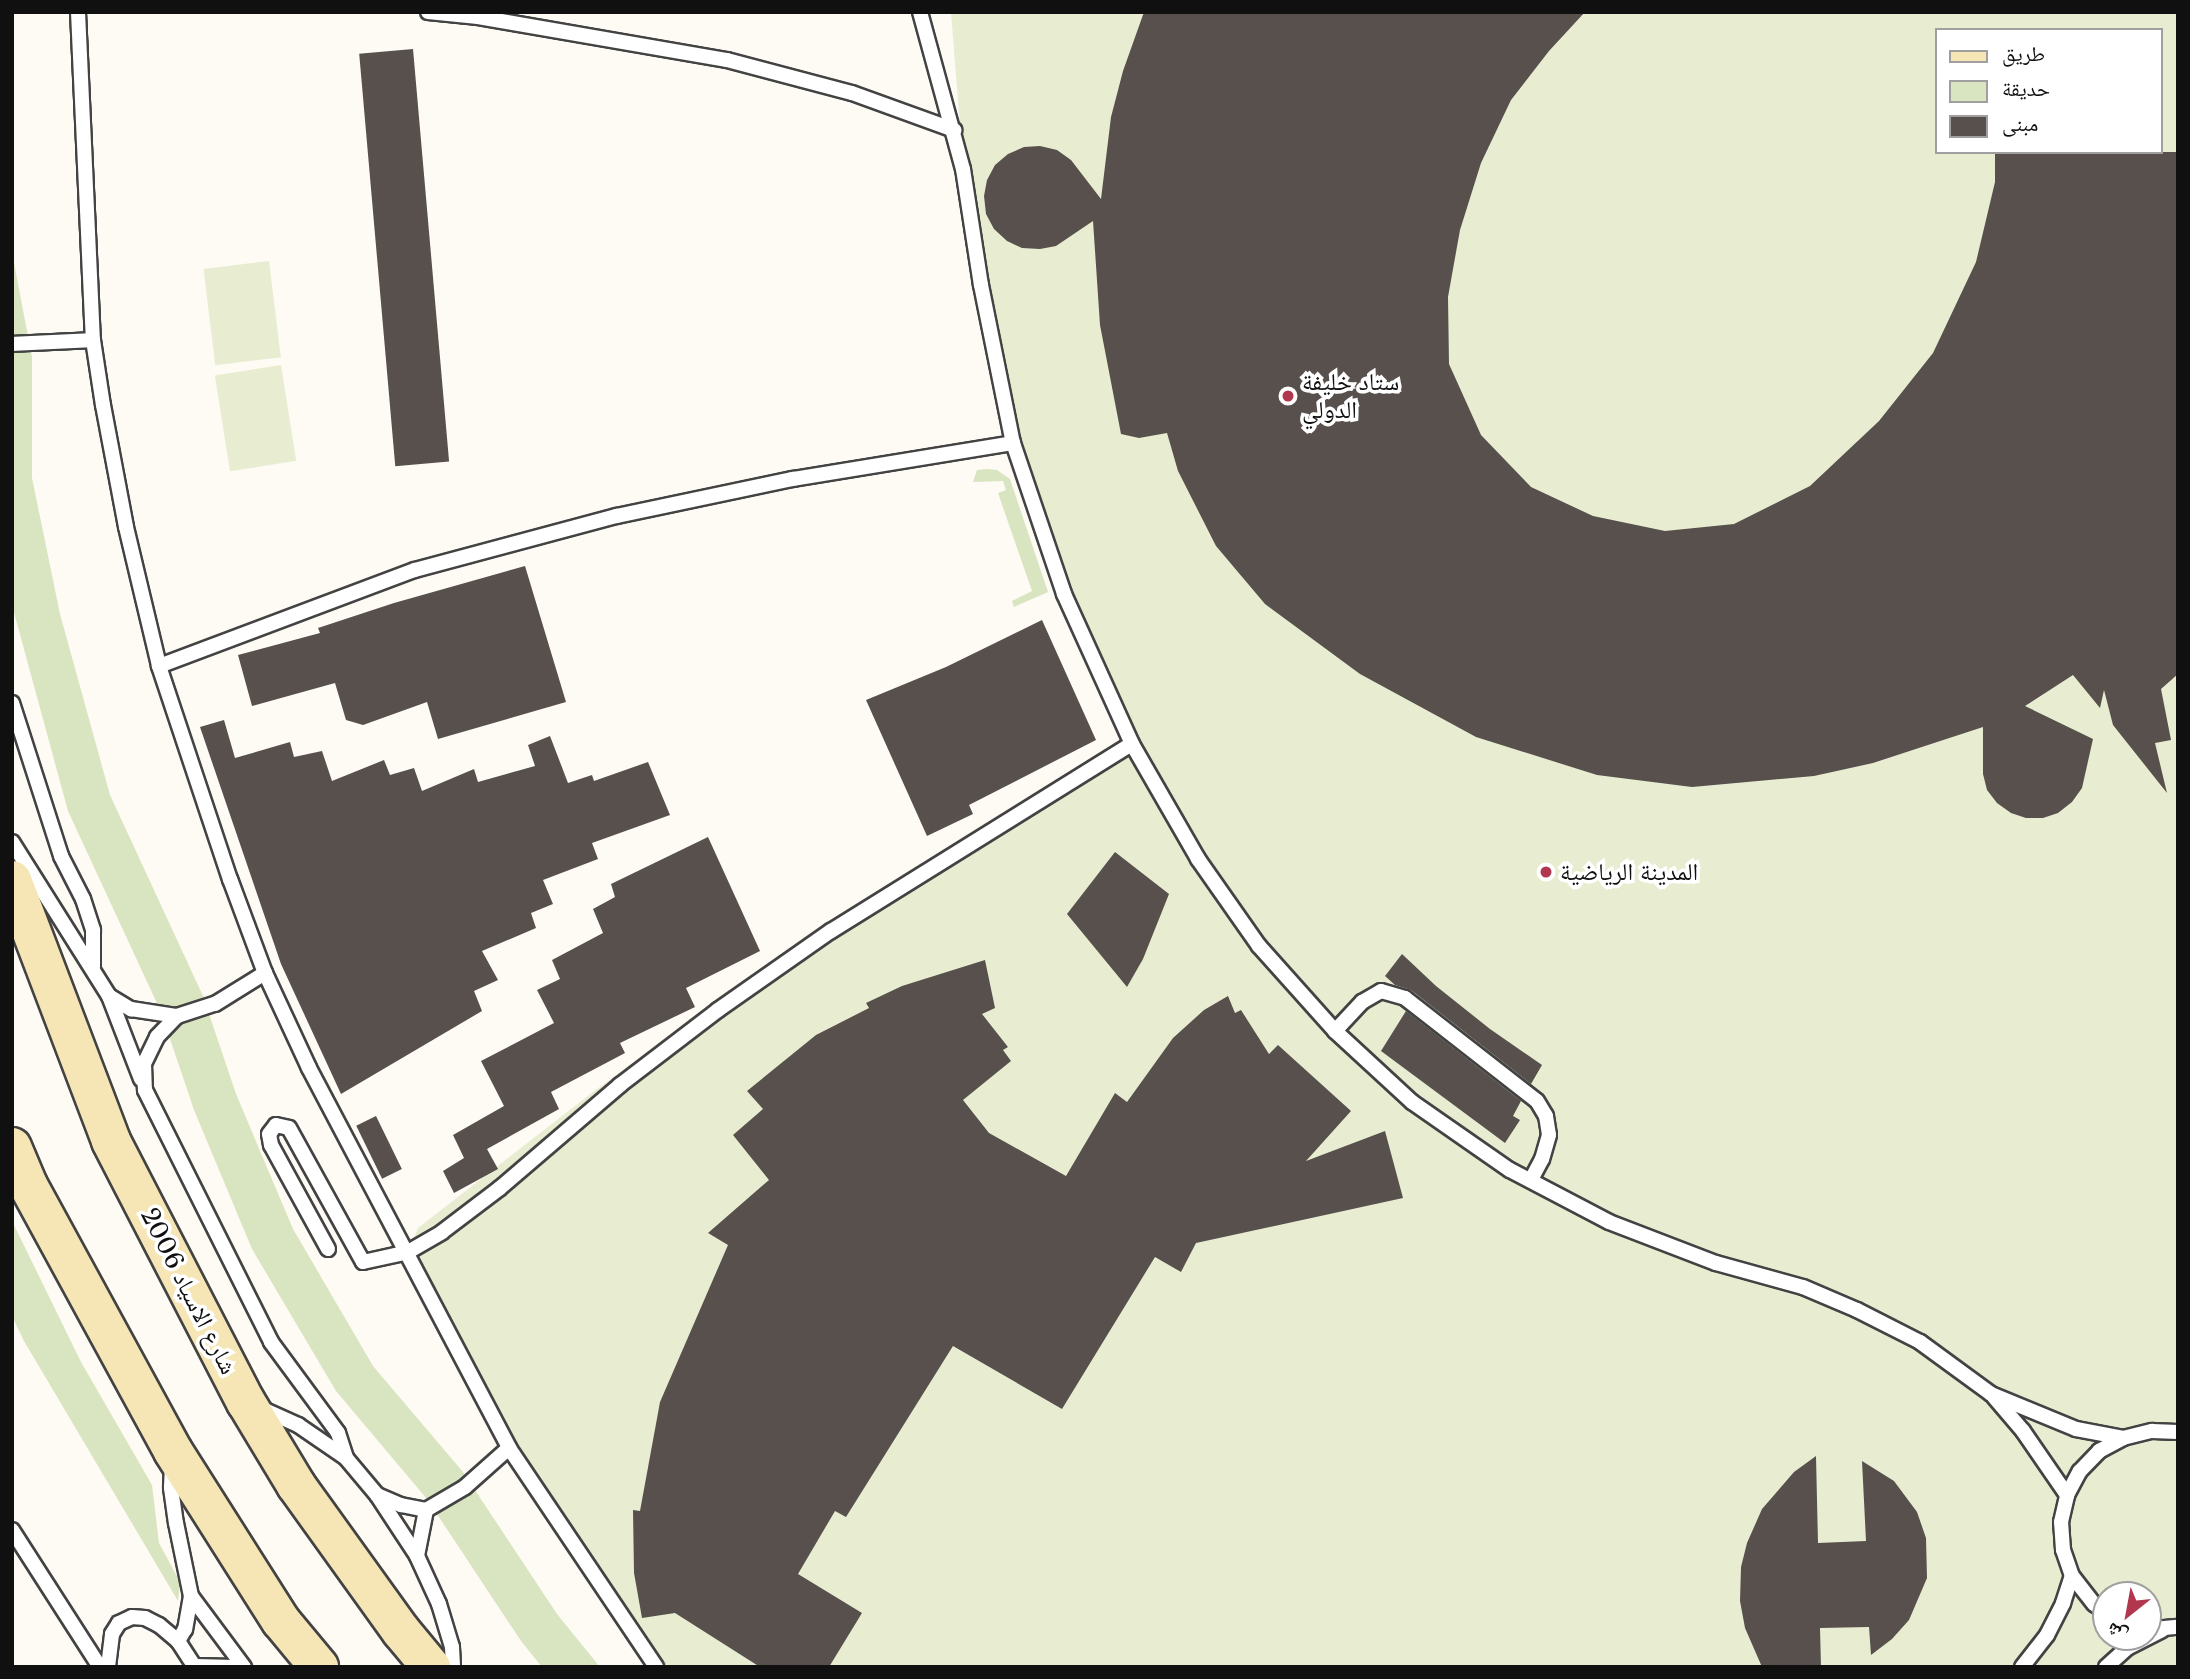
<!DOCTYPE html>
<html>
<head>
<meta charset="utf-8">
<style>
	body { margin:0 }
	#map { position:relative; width:2190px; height:1679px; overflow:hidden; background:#fefaf4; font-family:"Libre Baskerville","Noto Naskh Arabic",serif }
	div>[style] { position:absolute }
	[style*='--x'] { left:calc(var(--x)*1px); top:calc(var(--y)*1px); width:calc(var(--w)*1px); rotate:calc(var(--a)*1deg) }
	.green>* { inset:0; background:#d9e5c0 }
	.pitch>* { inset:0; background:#e8edd1; transform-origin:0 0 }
	.building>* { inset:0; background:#57504d; transform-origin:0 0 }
	.roads { filter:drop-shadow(2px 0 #434343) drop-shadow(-2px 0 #434343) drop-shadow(0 2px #434343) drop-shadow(0 -2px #434343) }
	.service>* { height:14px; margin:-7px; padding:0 7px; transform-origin:7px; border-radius:7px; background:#fff }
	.secondary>* { height:38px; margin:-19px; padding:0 19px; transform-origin:19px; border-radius:19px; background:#f6e6b6 }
	.dots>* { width:19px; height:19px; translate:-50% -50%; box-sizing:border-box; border:4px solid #fff; border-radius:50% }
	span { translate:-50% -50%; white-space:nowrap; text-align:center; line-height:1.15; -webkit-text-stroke:7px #fff; paint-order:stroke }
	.poi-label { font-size:24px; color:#101010 }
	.left { translate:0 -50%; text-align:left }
	.street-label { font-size:24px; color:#101010 }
	.frame { position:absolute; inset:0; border:14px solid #101010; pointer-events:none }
	.legend { position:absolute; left:1935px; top:28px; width:228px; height:126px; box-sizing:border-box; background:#fff; border:2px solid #9f9f9f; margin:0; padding:9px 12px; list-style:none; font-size:21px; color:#101010 }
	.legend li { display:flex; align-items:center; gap:14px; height:35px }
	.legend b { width:35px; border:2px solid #9f9f9f }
	.north { position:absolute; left:2092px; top:1581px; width:70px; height:70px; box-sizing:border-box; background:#fff; border:2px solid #9f9f9f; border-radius:50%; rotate:211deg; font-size:19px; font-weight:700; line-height:28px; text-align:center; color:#101010 }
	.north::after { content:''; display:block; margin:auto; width:24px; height:32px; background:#b0374e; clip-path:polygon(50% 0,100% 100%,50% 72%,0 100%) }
</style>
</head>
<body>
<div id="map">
	<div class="green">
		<i style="clip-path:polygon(12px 252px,32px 357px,32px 478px,60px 614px,110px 795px,203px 996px,236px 1094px,293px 1229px,373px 1366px,463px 1472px,557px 1614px,600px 1667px,542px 1667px,521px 1641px,427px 1499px,336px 1391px,252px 1249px,194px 1110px,161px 1012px,68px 811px,12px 605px)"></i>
		<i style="clip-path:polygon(987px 469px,997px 470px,1010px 479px,1048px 592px,1014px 607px,1012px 601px,1032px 591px,998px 493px,1006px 490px,1003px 481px,973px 482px,977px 470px)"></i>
		<i style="clip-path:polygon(12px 1221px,81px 1362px,152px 1485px,159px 1543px,180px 1582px,178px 1601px,24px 1341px,12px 1316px)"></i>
	</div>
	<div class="pitch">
		<i style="clip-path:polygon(evenodd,951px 12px,2178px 12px,2178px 1667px,656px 1667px,509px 1448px,408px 1253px,418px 1228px,593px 1092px,730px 993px,1139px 747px,1029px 497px,965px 188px,951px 12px,1936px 30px,2160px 30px,2160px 152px,1936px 152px,1936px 30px,951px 12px,2106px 1595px,2148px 1595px,2148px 1637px,2106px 1637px,2106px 1595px)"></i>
		<i style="left:269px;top:261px;width:97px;height:66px;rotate:83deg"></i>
		<i style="left:281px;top:365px;width:97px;height:67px;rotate:81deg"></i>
	</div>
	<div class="building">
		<i style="clip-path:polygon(1144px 12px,1585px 12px,1549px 51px,1511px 100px,1481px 163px,1460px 230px,1448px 297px,1449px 364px,1481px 435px,1531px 487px,1593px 516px,1665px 531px,1734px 524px,1810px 486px,1879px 421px,1933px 353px,1976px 262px,1995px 182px,1995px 152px,2178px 152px,2178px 674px,2161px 689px,2171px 740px,2155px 743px,2167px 793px,2113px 725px,2104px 690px,2100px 708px,2073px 675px,2025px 706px,2093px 739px,2082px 788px,2072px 802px,2058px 813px,2043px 818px,2026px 818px,2011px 813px,1997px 803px,1987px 790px,1983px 774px,1983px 727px,1873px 763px,1814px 776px,1692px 787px,1597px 775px,1476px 737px,1360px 674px,1265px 604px,1216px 546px,1178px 471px,1167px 433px,1139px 438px,1121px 434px,1100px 325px,1093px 221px,1056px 246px,1040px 249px,1022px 248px,1007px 241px,994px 229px,986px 214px,984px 196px,987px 180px,995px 165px,1008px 154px,1024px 147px,1040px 146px,1057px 150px,1071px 160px,1101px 199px,1111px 117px,1123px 71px)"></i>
		<i style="left:413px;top:49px;width:414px;height:54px;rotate:85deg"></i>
		<i style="clip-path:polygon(525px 566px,566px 702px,438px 739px,427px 702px,363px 725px,346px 720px,335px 683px,252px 706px,238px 655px,320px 633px,318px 628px,394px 603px)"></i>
		<i style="clip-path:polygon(1042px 620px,1096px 740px,969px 805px,973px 814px,927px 836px,866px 700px,946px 667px)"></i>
		<i style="clip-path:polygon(224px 720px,235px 758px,290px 742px,294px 757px,322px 751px,332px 781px,384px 760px,390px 775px,414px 768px,422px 791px,474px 769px,478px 782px,535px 766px,528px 745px,550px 736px,568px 783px,592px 775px,594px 781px,648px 762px,670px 815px,592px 843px,598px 859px,543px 880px,553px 904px,531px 913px,536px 928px,482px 951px,498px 980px,474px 991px,482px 1011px,341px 1094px,281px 964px,200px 727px)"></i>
		<i style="clip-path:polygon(708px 837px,760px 951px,686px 988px,695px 1007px,620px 1043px,625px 1053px,551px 1092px,559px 1109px,487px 1149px,498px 1169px,454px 1193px,443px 1171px,464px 1158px,453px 1135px,504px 1106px,481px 1061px,554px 1023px,537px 990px,560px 979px,552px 960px,603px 933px,593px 909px,615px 897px,611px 884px)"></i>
		<i style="clip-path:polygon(1115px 852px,1169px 894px,1143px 959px,1127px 987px,1067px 914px)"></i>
		<i style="clip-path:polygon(1402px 954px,1436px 986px,1490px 1029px,1542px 1065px,1531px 1084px,1411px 990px,1395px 985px,1385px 976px)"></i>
		<i style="clip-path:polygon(985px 960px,995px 1008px,982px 1014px,1008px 1047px,1003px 1050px,1011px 1061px,963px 1100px,989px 1133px,1066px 1176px,1115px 1093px,1127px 1102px,1173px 1038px,1204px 1010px,1228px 996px,1235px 1013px,1241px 1010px,1269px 1054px,1278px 1045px,1351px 1111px,1306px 1161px,1385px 1131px,1403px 1198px,1196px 1243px,1181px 1272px,1155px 1257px,1062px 1409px,953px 1346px,846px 1517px,835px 1511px,798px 1574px,862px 1613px,829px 1667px,760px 1667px,675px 1613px,642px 1618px,634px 1573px,633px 1510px,640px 1511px,660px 1402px,728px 1245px,708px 1233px,769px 1180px,733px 1135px,763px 1109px,747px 1091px,816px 1035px,869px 1008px,866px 1003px,902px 986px)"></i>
		<i style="clip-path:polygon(1406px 1011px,1521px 1101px,1513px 1116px,1520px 1120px,1505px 1143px,1381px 1051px)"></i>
		<i style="left:376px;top:1116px;width:59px;height:22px;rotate:64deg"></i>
		<i style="clip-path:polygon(1816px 1456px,1818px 1543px,1866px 1541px,1862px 1461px,1894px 1481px,1917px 1512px,1926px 1538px,1927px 1578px,1909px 1620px,1892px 1639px,1871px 1655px,1869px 1627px,1820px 1628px,1821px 1667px,1762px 1667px,1745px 1628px,1740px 1601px,1741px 1567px,1747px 1543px,1762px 1509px,1794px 1472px)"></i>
	</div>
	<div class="roads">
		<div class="service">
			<i style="--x:78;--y:12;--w:328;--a:87.4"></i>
			<i style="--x:93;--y:340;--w:66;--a:81.3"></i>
			<i style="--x:103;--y:405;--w:124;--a:79.3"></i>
			<i style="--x:126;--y:527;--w:143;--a:76.6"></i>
			<i style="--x:159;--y:666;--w:225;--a:71.6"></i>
			<i style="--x:230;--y:879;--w:100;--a:69.6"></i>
			<i style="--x:265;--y:973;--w:105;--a:65.1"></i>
			<i style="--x:309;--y:1068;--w:429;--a:62.2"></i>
			<i style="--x:509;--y:1448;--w:264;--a:56.1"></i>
			<i style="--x:428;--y:12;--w:50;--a:5.7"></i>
			<i style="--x:478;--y:17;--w:253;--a:9.8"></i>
			<i style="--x:727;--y:60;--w:129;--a:14.8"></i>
			<i style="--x:852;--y:93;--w:109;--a:19.9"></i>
			<i style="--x:920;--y:12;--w:163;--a:74.7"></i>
			<i style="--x:963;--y:169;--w:117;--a:81.2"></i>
			<i style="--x:981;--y:285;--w:161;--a:78.6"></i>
			<i style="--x:1013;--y:443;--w:159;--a:71.3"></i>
			<i style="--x:1064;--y:594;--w:165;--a:65.6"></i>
			<i style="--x:1132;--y:744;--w:133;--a:60.1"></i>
			<i style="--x:1198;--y:859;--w:106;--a:55"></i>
			<i style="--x:1259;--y:946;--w:114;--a:48.2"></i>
			<i style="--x:1335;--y:1031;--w:105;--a:42.7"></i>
			<i style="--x:1412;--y:1102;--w:119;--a:34.8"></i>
			<i style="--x:1510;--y:1170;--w:112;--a:27.7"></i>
			<i style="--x:1609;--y:1222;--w:115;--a:21"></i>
			<i style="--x:1716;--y:1263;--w:90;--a:15.4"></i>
			<i style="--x:1803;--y:1287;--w:59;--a:23.1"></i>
			<i style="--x:1857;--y:1310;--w:71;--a:26.9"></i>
			<i style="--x:1920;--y:1342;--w:88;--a:36.2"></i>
			<i style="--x:1991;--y:1394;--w:92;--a:22.4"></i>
			<i style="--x:2076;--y:1429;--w:48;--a:10.8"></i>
			<i style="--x:12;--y:344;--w:81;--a:-2.8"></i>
			<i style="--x:159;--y:666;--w:273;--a:-20.6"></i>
			<i style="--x:415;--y:570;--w:209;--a:-15"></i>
			<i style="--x:617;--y:516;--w:180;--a:-11.9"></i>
			<i style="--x:793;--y:479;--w:223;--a:-9.3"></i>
			<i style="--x:12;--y:703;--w:161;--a:72.2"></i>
			<i style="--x:61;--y:856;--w:48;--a:62.9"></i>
			<i style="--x:83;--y:899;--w:33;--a:72"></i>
			<i style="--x:93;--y:930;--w:37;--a:90"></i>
			<i style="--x:12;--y:842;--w:182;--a:57.8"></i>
			<i style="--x:109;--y:996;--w:26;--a:31"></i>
			<i style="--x:131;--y:1009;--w:47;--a:8.7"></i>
			<i style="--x:177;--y:1016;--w:40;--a:-18"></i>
			<i style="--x:215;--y:1004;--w:59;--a:-31.8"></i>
			<i style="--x:109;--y:996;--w:89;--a:68.9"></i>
			<i style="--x:177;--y:1016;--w:29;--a:134"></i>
			<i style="--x:157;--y:1037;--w:30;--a:116"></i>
			<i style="--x:144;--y:1064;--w:26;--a:88"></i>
			<i style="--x:145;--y:1090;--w:282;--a:63.4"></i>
			<i style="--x:271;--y:1342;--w:113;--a:53.6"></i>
			<i style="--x:338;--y:1433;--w:26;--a:72"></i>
			<i style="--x:1335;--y:1031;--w:40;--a:-47"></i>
			<i style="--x:1362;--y:1002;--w:22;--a:-30"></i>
			<i style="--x:1381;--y:991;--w:25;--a:16"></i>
			<i style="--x:1405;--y:998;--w:167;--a:38"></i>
			<i style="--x:1537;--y:1101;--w:17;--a:59"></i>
			<i style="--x:1546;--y:1116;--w:19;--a:81"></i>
			<i style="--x:1549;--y:1135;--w:25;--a:106"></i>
			<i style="--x:1542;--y:1159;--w:24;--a:118"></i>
			<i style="--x:328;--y:1249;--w:119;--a:-118.7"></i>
			<i style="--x:271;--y:1145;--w:11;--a:-100"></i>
			<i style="--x:269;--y:1134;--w:11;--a:-52"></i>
			<i style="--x:276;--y:1125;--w:13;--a:13"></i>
			<i style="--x:289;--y:1128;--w:153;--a:61.1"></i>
			<i style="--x:363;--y:1262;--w:46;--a:-12.5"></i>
			<i style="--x:408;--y:1252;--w:39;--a:-30"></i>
			<i style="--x:442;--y:1232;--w:73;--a:-37.2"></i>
			<i style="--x:500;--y:1188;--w:158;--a:-40.6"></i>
			<i style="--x:620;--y:1085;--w:123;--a:-37.4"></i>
			<i style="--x:718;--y:1010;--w:138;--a:-35"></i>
			<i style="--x:831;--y:931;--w:354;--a:-31.9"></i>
			<i style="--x:1994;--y:1397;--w:45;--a:49.5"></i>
			<i style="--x:2023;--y:1431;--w:78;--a:55.5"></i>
			<i style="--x:260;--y:1408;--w:42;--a:24.1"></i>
			<i style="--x:298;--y:1425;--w:58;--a:34.5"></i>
			<i style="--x:346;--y:1458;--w:48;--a:50"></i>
			<i style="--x:377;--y:1495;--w:73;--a:56.7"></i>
			<i style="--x:417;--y:1556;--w:53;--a:65.4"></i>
			<i style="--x:439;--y:1604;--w:45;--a:73.2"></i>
			<i style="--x:452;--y:1647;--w:20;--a:87"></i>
			<i style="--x:172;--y:1467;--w:21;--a:93"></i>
			<i style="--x:171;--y:1488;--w:35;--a:82"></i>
			<i style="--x:176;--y:1523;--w:75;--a:78.4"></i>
			<i style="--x:191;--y:1596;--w:34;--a:100"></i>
			<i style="--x:185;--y:1629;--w:14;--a:120"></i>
			<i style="--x:377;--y:1495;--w:26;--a:23"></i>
			<i style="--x:401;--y:1505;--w:25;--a:11"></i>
			<i style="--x:426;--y:1510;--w:45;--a:-30.5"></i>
			<i style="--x:465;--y:1487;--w:59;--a:-41.6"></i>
			<i style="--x:12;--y:1530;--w:163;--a:57.3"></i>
			<i style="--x:417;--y:1556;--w:47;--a:-78.9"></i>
			<i style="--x:191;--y:1596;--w:89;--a:53.3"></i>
			<i style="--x:2106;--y:1612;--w:14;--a:-146"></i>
			<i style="--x:2094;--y:1604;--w:36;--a:-128"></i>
			<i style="--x:2072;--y:1576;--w:28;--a:-109"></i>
			<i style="--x:2063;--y:1550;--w:28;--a:-94"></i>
			<i style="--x:2061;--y:1522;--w:28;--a:-77"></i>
			<i style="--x:2067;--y:1495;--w:27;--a:-62"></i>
			<i style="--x:2080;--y:1471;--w:28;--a:-46"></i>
			<i style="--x:2099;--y:1451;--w:27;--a:-28"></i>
			<i style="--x:2123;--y:1438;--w:30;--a:-14"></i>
			<i style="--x:2152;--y:1431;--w:26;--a:2"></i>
			<i style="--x:2153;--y:1629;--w:25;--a:-5"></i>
			<i style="--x:195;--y:1666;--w:40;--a:1.4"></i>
			<i style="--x:108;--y:1667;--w:33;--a:-83"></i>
			<i style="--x:112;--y:1634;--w:13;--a:-58"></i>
			<i style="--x:119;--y:1623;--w:14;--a:-25"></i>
			<i style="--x:132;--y:1617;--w:13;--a:4"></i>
			<i style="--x:145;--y:1618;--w:16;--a:27"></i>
			<i style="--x:159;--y:1625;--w:25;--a:40"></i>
			<i style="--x:178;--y:1641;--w:31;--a:57"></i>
			<i style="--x:2022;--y:1667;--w:41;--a:-52"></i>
			<i style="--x:2047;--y:1635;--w:36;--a:-63"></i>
			<i style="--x:2063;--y:1603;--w:28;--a:-72"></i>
			<i style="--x:2106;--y:1667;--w:28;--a:-42"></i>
			<i style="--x:2127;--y:1648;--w:39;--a:-27"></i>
		</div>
		<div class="secondary">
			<i style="--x:12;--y:880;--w:279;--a:69.2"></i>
			<i style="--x:111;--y:1141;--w:294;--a:62.7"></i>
			<i style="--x:246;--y:1402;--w:97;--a:58.9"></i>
			<i style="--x:296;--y:1485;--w:180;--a:54.3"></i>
			<i style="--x:401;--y:1631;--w:47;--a:50.2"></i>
			<i style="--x:12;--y:1147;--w:41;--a:67.2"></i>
			<i style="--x:28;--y:1185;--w:303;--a:61.4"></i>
			<i style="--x:173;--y:1451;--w:201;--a:57.6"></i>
			<i style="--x:281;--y:1621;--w:60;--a:50.4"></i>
		</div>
	</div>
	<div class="dots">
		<i style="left:1288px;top:396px;background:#b0374e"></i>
		<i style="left:1546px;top:872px;background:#b0374e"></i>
	</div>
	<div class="poi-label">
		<span class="left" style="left:1302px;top:396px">ستاد خليفة<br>الدولي</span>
		<span class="left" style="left:1560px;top:872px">المدينة الرياضية</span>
	</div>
	<div class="street-label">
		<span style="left:189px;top:1291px;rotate:63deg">شارع الاسياد 2006</span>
	</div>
	<div class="frame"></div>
	<ul class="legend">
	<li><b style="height:9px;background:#f6e6b6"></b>طريق</li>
	<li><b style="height:19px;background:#d9e5c0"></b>حديقة</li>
	<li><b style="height:19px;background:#57504d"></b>مبنى</li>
	</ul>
	<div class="north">ش</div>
</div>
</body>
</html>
